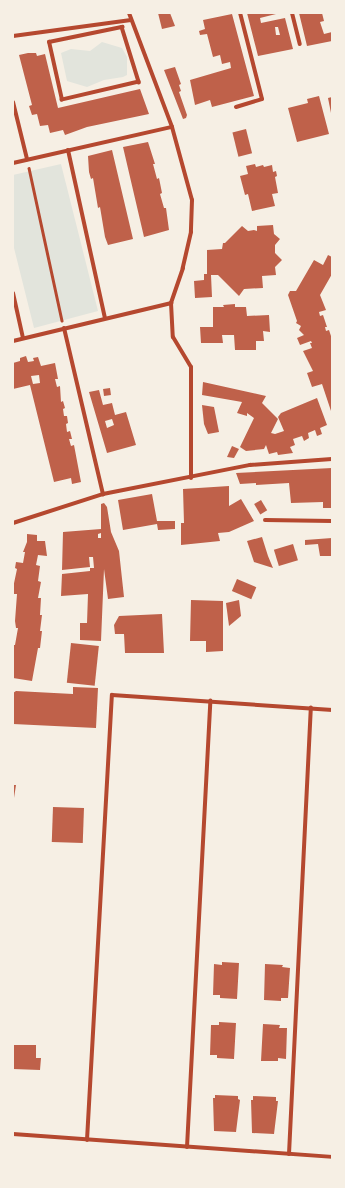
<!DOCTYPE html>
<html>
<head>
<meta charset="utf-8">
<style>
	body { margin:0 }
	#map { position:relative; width:345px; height:1188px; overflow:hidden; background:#f6efe4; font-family:Barlow,sans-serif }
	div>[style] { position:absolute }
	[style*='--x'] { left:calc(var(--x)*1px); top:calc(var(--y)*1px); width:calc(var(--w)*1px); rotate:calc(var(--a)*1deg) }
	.green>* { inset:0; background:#e2e4dc }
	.building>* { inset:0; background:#bf614a; transform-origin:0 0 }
	.path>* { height:2.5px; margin:-1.25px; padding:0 1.25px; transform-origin:1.25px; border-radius:1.25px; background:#b5482f }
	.pedestrian>* { height:3.5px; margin:-1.75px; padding:0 1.75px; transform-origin:1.75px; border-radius:1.75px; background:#b5482f }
	.minor>* { height:4px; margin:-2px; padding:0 2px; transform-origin:2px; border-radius:2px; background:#b5482f }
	span { translate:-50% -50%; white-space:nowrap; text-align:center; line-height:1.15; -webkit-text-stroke:4px #f6efe4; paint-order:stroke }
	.frame { position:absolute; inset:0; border:14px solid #f6efe4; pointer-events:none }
</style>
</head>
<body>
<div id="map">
	<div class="green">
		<i style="clip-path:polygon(102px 42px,122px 48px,127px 57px,127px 75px,123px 77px,104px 80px,87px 87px,67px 81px,61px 53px,71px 49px,90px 51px)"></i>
		<i style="clip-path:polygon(61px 164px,98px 311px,34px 328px,13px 244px,13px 175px)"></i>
	</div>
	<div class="building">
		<i style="clip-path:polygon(158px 13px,170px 13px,175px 26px,162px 29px)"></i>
		<i style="clip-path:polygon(evenodd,247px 13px,280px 13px,260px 18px,261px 23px,285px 18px,293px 49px,258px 56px,247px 13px,275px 27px,278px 27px,280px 35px,276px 35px,275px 27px)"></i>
		<i style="clip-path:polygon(299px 13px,322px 13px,324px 21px,320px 22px,324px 34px,332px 32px,332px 41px,307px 46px)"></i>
		<i style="clip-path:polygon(232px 14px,254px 96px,212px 107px,210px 100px,195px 105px,190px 80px,231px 68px,230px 62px,222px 64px,220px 55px,213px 57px,207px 34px,200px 35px,199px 31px,205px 29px,203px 20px)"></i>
		<i style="clip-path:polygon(28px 53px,36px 53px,37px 56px,45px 54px,58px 108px,140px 89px,149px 114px,87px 127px,65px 135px,63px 130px,50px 133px,48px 125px,40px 126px,37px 114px,32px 115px,29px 106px,32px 105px,19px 55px)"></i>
		<i style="clip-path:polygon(175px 67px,181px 84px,179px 85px,181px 91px,179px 92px,187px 115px,186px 118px,183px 119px,164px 70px)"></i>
		<i style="clip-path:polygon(319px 96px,329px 134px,297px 142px,288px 108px,308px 103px,307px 99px)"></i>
		<i style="clip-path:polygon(332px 97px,332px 113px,331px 113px,328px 98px)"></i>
		<i style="left:246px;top:129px;width:25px;height:14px;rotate:76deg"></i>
		<i style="clip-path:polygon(148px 142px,155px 164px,153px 164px,157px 179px,159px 178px,162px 193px,160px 194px,164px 208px,166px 208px,169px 230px,144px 237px,123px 147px)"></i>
		<i style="clip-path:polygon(112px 150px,133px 239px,108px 245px,105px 237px,100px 207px,98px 208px,93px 178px,91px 179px,89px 172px,88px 156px)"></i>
		<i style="clip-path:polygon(255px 164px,256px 167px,263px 165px,264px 167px,272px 165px,273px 172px,276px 171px,277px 176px,275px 177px,278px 193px,272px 194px,275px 206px,252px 211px,248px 194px,245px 195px,240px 176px,248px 174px,246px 166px)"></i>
		<i style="clip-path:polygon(273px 225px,274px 234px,280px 239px,275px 245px,275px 253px,282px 260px,275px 267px,276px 275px,262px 276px,263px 288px,244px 289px,239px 296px,218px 275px,211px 275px,212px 297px,195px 298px,194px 281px,204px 280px,204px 274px,207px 274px,207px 250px,222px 249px,223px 243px,225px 243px,242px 226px,248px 231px,254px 230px,257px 231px,257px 226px)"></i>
		<i style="clip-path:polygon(328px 255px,332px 257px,332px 274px,320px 295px,326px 310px,319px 312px,320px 316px,323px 315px,327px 327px,325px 327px,326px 331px,329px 330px,332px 339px,331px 342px,332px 414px,322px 384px,312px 387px,307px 373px,313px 371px,303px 351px,312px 348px,310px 343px,312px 343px,311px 341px,300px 345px,297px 338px,304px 335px,299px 330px,301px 326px,296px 323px,297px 321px,288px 295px,290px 291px,296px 291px,314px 260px,323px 265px)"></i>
		<i style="clip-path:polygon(235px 304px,235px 307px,246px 307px,247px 316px,269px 315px,270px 332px,263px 331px,264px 341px,256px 341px,256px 350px,235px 350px,234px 335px,222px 335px,223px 343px,201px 343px,200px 327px,213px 327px,213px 307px,224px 307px,223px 305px)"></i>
		<i style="clip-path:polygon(evenodd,26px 356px,28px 362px,34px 361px,33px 358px,38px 357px,41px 366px,55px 363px,58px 379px,55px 379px,57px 387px,60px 386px,61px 402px,63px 401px,65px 408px,63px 409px,64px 416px,67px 416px,68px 423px,66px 424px,67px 432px,70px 431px,72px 439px,69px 439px,71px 446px,74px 445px,81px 482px,72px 484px,71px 478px,54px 482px,30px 385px,13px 389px,13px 363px,20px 361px,20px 358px,26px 356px,39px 375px,40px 383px,33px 384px,31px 376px,39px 375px)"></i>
		<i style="clip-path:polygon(203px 382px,266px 396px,262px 403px,278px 419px,271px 433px,275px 434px,284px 431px,278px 417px,281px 413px,317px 398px,327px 425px,320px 428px,322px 434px,317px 436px,315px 430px,308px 433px,309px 438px,304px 441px,302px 436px,293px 439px,295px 445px,290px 447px,293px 453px,278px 455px,277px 452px,269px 454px,266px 445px,264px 449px,246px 451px,240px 447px,254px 418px,247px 413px,247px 416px,237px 413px,242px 402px,202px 395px)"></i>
		<i style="left:110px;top:388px;width:7px;height:7px;rotate:82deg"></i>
		<i style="clip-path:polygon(evenodd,99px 390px,103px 405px,112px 403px,115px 415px,126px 412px,136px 445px,107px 453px,89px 392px,99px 390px,112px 419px,114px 425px,107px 428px,105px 421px,112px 419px)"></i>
		<i style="clip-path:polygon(202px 405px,214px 407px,219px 432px,208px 434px,204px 424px)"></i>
		<i style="clip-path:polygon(232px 446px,239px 449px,234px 458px,227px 457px)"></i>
		<i style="clip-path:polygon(332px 468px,332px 508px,323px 508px,323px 502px,291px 503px,289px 483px,256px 485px,256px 483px,240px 484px,236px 473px)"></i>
		<i style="clip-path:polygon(229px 486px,229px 506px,241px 499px,254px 521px,229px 532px,218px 533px,220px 541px,181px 545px,181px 523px,184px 523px,183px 489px)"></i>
		<i style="clip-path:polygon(152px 494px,157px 521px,175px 521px,175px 529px,158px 530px,157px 524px,123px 530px,118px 500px)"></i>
		<i style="left:261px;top:500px;width:12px;height:8px;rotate:59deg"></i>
		<i style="clip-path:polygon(evenodd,104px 503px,107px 507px,111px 532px,119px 551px,124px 597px,108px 599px,104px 569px,101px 641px,80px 640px,80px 623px,87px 623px,88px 594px,61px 596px,62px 574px,90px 571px,90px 568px,94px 568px,93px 557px,89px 557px,90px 567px,62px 570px,63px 532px,101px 529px,101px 504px,104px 503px,101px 533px,101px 538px,98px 538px,98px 534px,101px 533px)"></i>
		<i style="clip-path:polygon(27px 534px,37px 535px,37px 541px,45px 541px,47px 556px,38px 555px,36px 565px,40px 566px,38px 581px,41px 582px,38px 598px,41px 598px,40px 615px,42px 615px,40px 631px,42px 631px,40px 648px,38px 648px,32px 681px,13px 678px,13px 645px,15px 645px,18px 628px,16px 628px,15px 621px,17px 594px,14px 594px,13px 588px,17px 569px,15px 568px,16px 562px,23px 563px,25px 552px,23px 552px,27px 542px)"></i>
		<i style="clip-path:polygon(262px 537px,268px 556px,273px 568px,254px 562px,247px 541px)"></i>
		<i style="clip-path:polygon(332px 538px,331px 556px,320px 556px,318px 544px,305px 545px,305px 540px)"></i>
		<i style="left:293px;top:544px;width:17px;height:20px;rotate:73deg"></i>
		<i style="left:237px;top:579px;width:21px;height:13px;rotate:23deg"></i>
		<i style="clip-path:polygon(191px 600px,223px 601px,223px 651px,206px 652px,206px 641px,190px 641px)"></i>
		<i style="clip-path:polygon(239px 600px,241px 616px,229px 626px,226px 603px)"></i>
		<i style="clip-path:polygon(162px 614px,164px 653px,125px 653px,124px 634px,115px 634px,114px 625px,119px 616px)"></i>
		<i style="left:71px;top:643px;width:28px;height:40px;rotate:6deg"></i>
		<i style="clip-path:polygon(73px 687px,98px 688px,96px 728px,13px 724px,13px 693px,16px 691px,73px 694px)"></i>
		<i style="clip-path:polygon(13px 785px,16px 785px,14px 798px,13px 798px)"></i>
		<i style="left:53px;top:807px;width:31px;height:35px;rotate:2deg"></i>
		<i style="clip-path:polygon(222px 962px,239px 963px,237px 999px,220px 998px,220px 995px,213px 995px,214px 964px,222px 965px)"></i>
		<i style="clip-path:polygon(265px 964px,283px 965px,282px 967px,290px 968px,288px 998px,281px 998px,281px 1001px,264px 1000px)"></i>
		<i style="clip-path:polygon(219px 1022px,236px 1023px,234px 1059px,217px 1058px,217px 1055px,210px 1055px,211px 1025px,219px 1025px)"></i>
		<i style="clip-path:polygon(263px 1024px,280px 1025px,279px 1028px,287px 1028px,286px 1059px,278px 1058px,278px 1061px,261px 1061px)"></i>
		<i style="clip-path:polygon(14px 1045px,36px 1045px,36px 1058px,41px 1058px,40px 1070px,13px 1069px)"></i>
		<i style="clip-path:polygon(215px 1095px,238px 1096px,238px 1099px,240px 1100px,236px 1132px,214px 1131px,213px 1098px,215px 1098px)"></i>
		<i style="clip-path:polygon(253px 1096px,276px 1097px,276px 1101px,278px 1101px,274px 1134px,252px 1133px,251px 1100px,253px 1100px)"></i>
	</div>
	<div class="path">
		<i style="--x:29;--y:168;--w:156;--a:77.8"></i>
	</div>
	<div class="pedestrian">
		<i style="--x:122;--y:27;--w:58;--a:72.8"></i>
		<i style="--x:139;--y:82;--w:79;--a:166.8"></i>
		<i style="--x:62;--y:100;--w:59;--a:-102.6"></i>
		<i style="--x:49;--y:42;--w:75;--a:-11.6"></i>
	</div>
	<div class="minor">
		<i style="--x:129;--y:13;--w:122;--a:69.3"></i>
		<i style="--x:172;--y:127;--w:76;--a:74.7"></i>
		<i style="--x:192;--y:200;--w:32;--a:92"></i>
		<i style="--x:191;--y:232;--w:37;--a:103"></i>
		<i style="--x:183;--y:268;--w:37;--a:109"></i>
		<i style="--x:171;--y:303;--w:34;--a:87"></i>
		<i style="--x:173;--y:337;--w:35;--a:59"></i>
		<i style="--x:191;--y:367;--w:111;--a:90"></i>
		<i style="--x:292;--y:13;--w:32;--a:76"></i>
		<i style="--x:13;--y:36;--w:119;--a:-7.7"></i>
		<i style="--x:13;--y:102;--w:59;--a:76.2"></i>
		<i style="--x:236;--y:107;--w:27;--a:-17"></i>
		<i style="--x:262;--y:99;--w:89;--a:-104.3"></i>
		<i style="--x:68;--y:150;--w:172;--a:77.6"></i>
		<i style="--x:13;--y:163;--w:163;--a:-12.8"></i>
		<i style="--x:13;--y:293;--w:46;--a:77.5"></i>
		<i style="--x:64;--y:328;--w:171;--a:76.8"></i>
		<i style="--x:13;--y:341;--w:163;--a:-13.5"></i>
		<i style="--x:265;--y:520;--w:67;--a:0.9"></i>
		<i style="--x:13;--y:523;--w:95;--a:-17.9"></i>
		<i style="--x:103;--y:494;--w:150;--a:-11.2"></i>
		<i style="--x:250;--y:465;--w:82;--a:-4.2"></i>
		<i style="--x:13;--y:1134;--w:320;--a:4.1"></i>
		<i style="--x:87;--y:1140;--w:446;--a:-86.8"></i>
		<i style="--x:112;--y:695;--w:221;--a:3.9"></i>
		<i style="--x:187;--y:1147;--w:447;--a:-87"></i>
		<i style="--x:289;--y:1154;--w:447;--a:-87.2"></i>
	</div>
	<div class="frame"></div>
</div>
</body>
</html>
